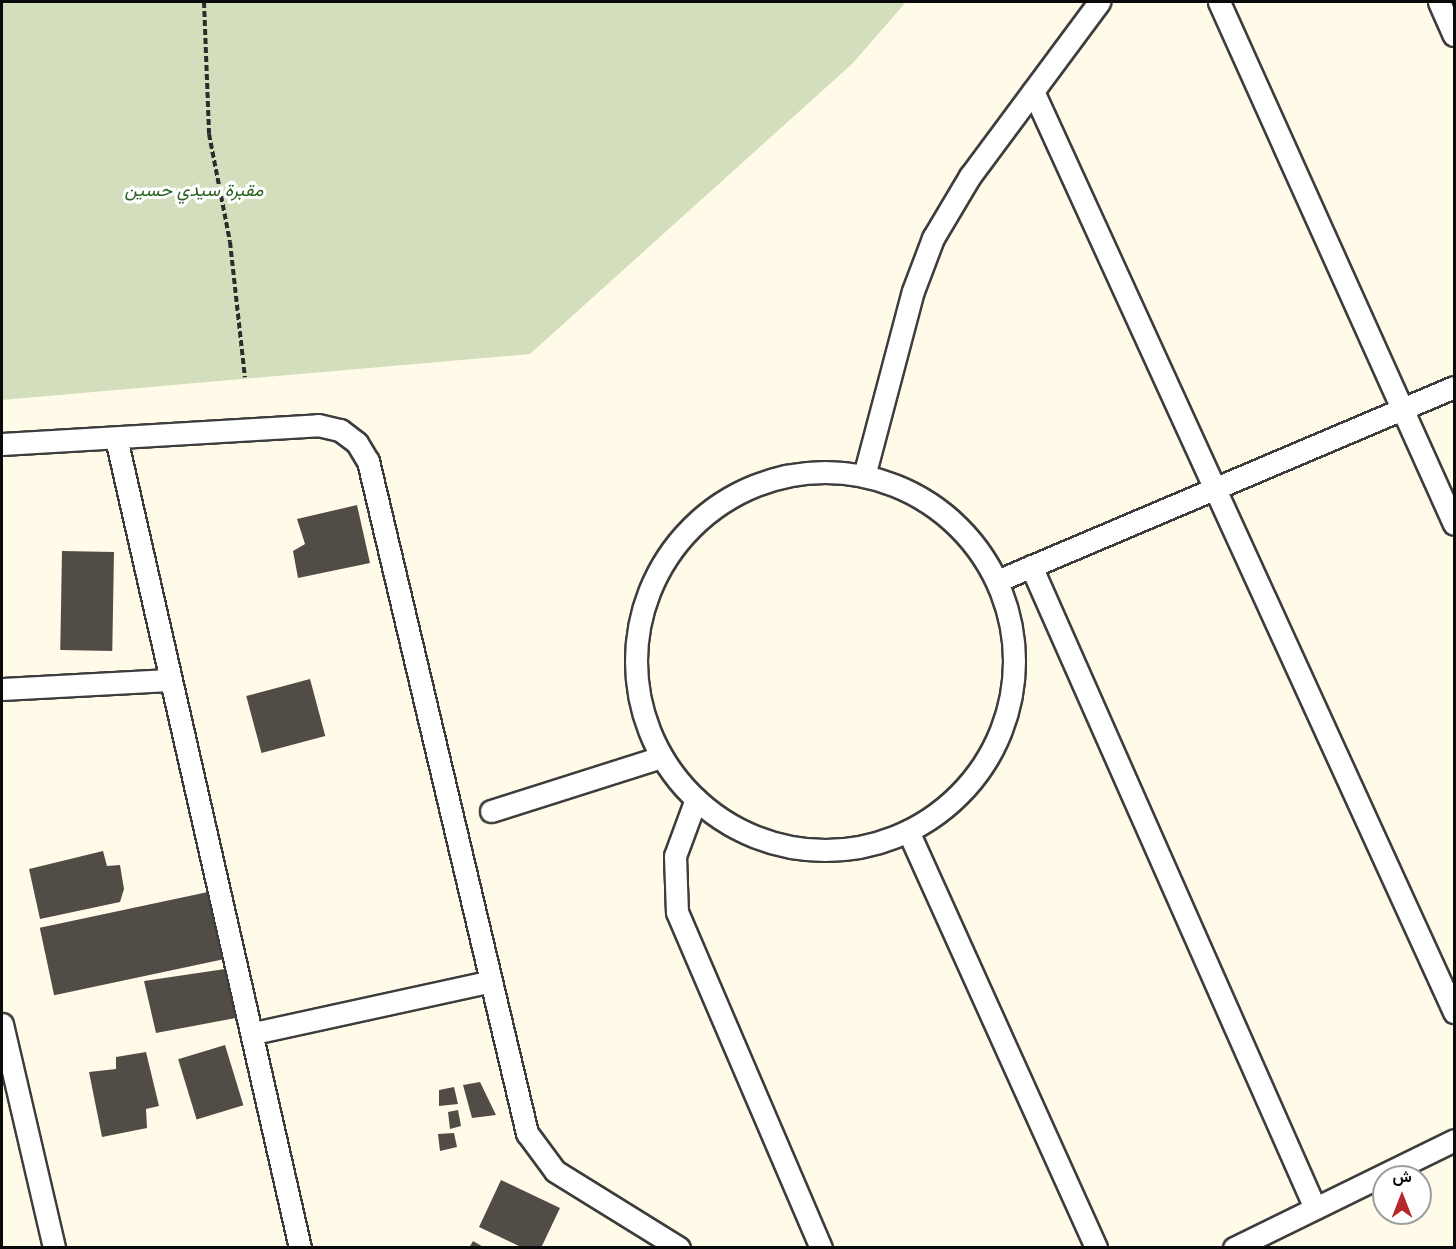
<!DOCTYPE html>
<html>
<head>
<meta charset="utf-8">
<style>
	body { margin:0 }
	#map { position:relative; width:1456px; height:1249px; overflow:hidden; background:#fffbe8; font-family:Georgia,Vazirmatn,serif }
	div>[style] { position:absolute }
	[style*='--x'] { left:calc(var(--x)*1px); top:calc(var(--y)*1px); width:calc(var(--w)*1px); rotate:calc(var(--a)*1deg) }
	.cemetery>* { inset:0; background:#d2debc }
	.building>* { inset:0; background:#524c47; transform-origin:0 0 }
	.path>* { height:4px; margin-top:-2px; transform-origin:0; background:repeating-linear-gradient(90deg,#2c2c2c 0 6px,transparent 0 9px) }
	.roads { filter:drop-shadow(2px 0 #3d3d3d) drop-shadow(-2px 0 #3d3d3d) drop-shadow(0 2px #3d3d3d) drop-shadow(0 -2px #3d3d3d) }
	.minor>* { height:21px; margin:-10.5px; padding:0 10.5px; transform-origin:10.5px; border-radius:10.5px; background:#fff }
	.minor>.ring { margin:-10.5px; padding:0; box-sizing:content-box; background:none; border:21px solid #fff; border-radius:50% }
	span { translate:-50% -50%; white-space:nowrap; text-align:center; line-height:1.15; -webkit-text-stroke:6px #fff; paint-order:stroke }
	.park-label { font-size:18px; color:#295f1d; font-style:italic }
	.frame { position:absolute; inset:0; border:3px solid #0a0a0a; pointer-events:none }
	.north { position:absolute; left:1372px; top:1165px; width:60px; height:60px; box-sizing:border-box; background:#fff; border:2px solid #9d9d9d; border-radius:50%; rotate:0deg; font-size:16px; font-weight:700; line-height:24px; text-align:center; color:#0a0a0a }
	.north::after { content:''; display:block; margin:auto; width:21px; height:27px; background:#b62729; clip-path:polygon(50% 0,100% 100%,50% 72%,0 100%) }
</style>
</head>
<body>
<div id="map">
	<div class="cemetery">
		<i style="clip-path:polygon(2px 2px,906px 2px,852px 64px,530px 354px,2px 400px)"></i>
	</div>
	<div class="building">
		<i style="clip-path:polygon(357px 505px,370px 563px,298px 578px,293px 551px,305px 544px,297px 519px)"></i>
		<i style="left:62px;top:551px;width:52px;height:99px;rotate:1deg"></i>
		<i style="left:310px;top:679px;width:59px;height:66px;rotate:75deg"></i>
		<i style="clip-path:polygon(103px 851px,107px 866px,120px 865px,124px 889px,120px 902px,40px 919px,29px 869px)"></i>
		<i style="left:208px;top:892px;width:69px;height:172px;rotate:78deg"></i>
		<i style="clip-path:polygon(225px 969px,238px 979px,241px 1017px,156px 1033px,144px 981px)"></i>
		<i style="left:225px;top:1045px;width:63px;height:49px;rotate:73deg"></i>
		<i style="clip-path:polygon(146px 1052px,159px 1106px,146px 1109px,147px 1128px,102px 1137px,89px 1072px,116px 1069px,116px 1057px)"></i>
		<i style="clip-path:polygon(480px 1082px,496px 1115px,472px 1118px,463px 1085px)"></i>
		<i style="clip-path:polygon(454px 1087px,458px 1104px,439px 1106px,439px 1090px)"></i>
		<i style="clip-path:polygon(458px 1110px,461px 1126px,450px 1129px,448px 1112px)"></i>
		<i style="clip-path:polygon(454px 1133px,457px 1147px,440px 1151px,438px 1134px)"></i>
		<i style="clip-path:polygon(501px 1180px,560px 1208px,541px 1248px,523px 1248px,479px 1227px)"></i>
		<i style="clip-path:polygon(473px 1241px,485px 1248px,469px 1248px)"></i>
	</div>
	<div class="path">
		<i style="--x:204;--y:2;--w:132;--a:87.8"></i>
		<i style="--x:209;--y:134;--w:110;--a:79"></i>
		<i style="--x:230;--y:242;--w:136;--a:83.7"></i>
	</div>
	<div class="roads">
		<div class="minor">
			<i style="--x:1219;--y:2;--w:572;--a:65.76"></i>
			<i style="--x:1439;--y:2;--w:36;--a:66"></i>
			<i style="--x:1033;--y:91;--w:1013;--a:65.43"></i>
			<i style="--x:116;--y:438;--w:831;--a:77.2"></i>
			<i style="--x:2;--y:444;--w:317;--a:-3.4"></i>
			<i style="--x:318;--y:425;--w:23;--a:13"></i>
			<i style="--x:340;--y:430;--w:21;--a:37"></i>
			<i style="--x:357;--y:443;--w:21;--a:59"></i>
			<i style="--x:368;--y:461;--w:691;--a:76.69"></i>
			<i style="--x:527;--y:1133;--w:47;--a:53.6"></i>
			<i style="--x:555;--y:1171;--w:146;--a:31.8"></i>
			<i class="ring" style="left:636px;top:472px;width:357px;height:357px"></i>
			<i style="--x:864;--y:476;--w:191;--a:-75.2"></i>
			<i style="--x:913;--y:291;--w:57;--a:-69.3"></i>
			<i style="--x:933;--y:238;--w:72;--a:-59.2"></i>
			<i style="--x:970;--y:176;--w:217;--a:-53.4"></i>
			<i style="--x:1031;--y:566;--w:702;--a:66.14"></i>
			<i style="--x:997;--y:581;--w:496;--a:-23"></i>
			<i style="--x:2;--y:689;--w:166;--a:-3.1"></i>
			<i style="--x:696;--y:799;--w:61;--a:110.2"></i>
			<i style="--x:675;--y:856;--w:56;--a:88"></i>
			<i style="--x:677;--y:912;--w:366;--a:66.8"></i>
			<i style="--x:491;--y:811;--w:178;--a:-17.6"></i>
			<i style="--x:908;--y:831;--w:457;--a:65.7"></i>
			<i style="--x:2;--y:1024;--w:230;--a:76.9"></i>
			<i style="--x:254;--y:1033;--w:239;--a:-12.3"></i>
			<i style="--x:1234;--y:1248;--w:245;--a:-26.1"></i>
		</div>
	</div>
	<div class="park-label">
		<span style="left:194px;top:192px">مقبرة سيدي حسين</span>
	</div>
	<div class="frame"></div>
	<div class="north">ش</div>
</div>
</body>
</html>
